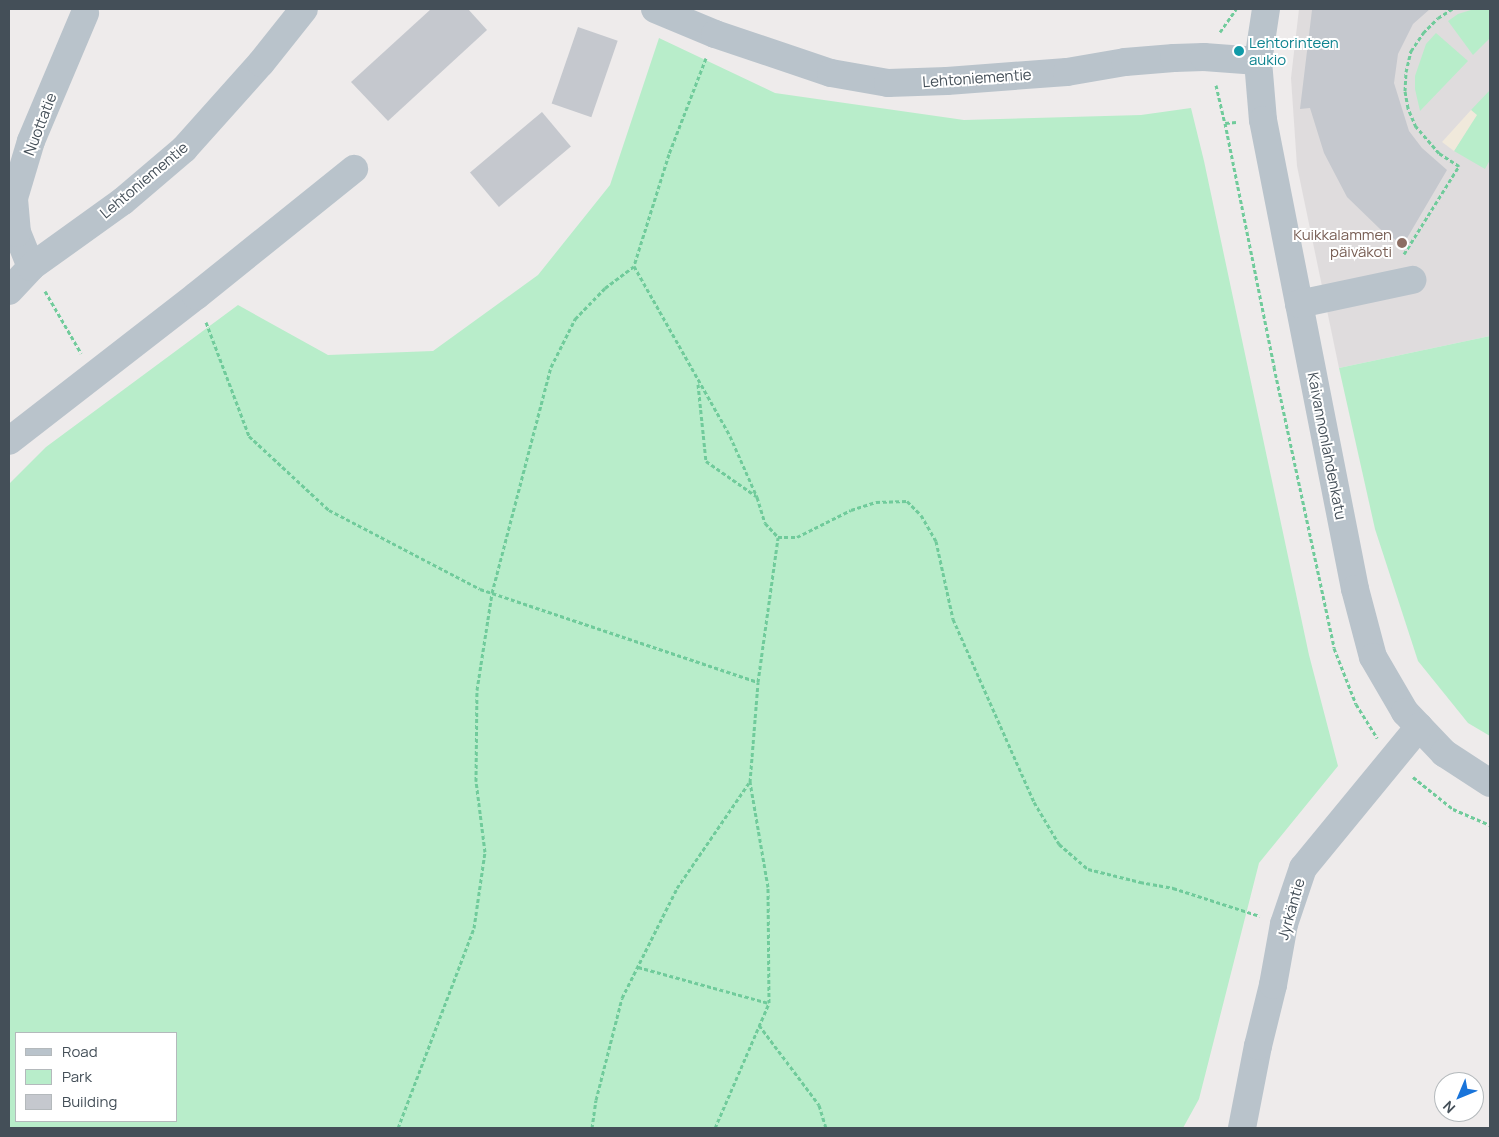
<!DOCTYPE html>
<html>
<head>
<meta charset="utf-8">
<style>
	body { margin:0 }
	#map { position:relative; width:1499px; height:1137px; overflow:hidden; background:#eeebeb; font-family:Manrope,sans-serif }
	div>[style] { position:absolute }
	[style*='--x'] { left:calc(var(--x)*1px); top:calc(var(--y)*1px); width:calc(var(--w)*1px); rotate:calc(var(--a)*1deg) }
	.education>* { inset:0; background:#dfdcdd }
	.green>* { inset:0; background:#b8edca }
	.sand>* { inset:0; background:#f0e9db }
	.building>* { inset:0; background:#c5c8ce; transform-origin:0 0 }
	.path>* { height:3px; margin-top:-1.5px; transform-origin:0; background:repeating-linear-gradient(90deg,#70cb9b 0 4px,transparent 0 6.5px) }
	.minor>* { height:28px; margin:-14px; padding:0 14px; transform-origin:14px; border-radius:14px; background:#b9c3cb }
	.dots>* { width:14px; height:14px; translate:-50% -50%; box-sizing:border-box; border:2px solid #fff; border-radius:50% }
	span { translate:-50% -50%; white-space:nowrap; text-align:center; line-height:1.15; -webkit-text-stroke:4px #fff; paint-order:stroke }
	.culture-label { font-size:15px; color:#0d838f }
	.left { translate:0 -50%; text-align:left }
	.street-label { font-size:15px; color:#444f58 }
	.education-label { font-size:15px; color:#785e54 }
	.right { translate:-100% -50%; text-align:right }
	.frame { position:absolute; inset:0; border:10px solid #444f58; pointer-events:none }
	.legend { position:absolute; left:15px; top:1032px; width:162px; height:90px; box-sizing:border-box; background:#fff; border:1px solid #b4b9bc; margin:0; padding:6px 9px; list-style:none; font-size:15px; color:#444f58 }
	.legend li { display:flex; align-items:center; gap:10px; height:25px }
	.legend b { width:25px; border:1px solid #b4b9bc }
	.north { position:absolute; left:1434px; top:1072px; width:50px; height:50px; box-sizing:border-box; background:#fff; border:1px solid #b4b9bc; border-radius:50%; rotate:225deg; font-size:14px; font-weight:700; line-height:20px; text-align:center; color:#444f58 }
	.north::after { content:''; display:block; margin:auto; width:18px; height:22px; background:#1974da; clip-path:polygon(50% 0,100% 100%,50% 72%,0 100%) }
</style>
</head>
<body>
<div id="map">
	<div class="education">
		<i style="clip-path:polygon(1299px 9px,1490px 9px,1490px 336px,1339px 368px,1297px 166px,1291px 78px)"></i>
	</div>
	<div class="green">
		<i style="clip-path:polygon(1474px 9px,1490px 9px,1490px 38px,1473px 55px,1448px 21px,1458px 14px)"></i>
		<i style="clip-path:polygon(1436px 33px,1468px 61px,1420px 111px,1415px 89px,1415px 76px,1426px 44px)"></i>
		<i style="clip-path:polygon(evenodd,659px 38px,775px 93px,964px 120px,1141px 115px,1191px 108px,1204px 161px,1309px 655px,1338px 766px,1259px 863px,1199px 1099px,1183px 1128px,9px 1128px,9px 484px,46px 447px,238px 305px,328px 355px,433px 351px,538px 275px,610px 185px,659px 38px,176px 1033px,176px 1121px,16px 1121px,16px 1033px,176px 1033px)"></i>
		<i style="clip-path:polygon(1490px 90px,1490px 160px,1485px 169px,1454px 151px,1476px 115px,1471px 110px)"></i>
		<i style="clip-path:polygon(1490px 336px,1490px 736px,1468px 723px,1418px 661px,1375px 529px,1339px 368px)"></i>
	</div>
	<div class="sand">
		<i style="clip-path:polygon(1471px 110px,1477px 115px,1454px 151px,1442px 142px)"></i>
	</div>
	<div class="building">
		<i style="clip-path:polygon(431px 9px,468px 9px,487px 30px,388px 121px,351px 82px)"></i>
		<i style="clip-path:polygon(1308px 9px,1430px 9px,1413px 24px,1398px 54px,1394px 83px,1409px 131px,1422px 148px,1447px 170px,1403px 245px,1380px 229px,1347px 197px,1324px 153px,1310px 108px,1300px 109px,1312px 10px)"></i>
		<i style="left:578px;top:27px;width:42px;height:81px;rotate:19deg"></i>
		<i style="left:542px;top:112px;width:45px;height:94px;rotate:50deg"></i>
	</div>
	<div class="path">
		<i style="--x:1220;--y:32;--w:28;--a:-55"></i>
		<i style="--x:706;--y:58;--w:103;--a:111.1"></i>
		<i style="--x:669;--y:154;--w:117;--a:107.4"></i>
		<i style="--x:634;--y:266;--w:195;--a:60.5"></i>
		<i style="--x:730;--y:436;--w:67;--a:66.1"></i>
		<i style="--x:757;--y:497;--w:27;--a:73"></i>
		<i style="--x:765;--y:523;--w:19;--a:47"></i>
		<i style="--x:778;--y:537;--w:19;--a:0"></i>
		<i style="--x:797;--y:537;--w:60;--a:-26.6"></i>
		<i style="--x:851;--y:510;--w:26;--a:-18"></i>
		<i style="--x:876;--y:502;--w:31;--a:-2"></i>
		<i style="--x:907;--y:501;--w:20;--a:45"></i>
		<i style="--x:921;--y:515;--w:30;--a:60"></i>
		<i style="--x:936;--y:541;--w:80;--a:77.7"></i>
		<i style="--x:953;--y:619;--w:200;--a:66.1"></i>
		<i style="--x:1034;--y:802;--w:49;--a:59.2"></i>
		<i style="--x:1059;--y:844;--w:38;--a:41"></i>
		<i style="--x:1088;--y:869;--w:54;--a:14"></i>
		<i style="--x:1140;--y:882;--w:34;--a:10"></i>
		<i style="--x:1173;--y:888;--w:91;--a:17.8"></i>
		<i style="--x:1216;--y:85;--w:39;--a:77"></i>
		<i style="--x:1236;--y:122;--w:11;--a:175"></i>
		<i style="--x:1225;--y:123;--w:249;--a:78.6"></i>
		<i style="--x:1274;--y:367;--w:287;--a:77.9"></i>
		<i style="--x:1334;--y:648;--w:60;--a:68.6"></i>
		<i style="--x:1356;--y:704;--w:40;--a:58"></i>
		<i style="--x:1404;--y:254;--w:104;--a:-58"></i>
		<i style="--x:1459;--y:166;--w:24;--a:-147"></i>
		<i style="--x:1439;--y:153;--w:35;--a:-131"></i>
		<i style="--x:1416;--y:127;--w:21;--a:-113"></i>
		<i style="--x:1408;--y:108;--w:17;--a:-100"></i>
		<i style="--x:1405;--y:91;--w:19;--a:-87"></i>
		<i style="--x:1406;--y:72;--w:22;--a:-77"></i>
		<i style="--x:1411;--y:51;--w:22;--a:-56"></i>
		<i style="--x:1423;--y:33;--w:21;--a:-45"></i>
		<i style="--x:1438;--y:18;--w:17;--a:-33"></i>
		<i style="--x:45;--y:291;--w:72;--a:59.9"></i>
		<i style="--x:206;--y:322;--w:122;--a:69.3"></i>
		<i style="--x:249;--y:436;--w:109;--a:42.8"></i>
		<i style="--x:329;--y:510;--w:170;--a:27.6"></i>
		<i style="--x:480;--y:589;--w:293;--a:18.5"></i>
		<i style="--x:698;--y:384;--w:77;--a:84.1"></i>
		<i style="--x:706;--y:461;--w:61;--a:35"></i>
		<i style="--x:1413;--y:777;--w:51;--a:38.7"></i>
		<i style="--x:1453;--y:809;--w:40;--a:23.4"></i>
		<i style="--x:638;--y:967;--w:136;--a:15.4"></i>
		<i style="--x:759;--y:1025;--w:100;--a:53.1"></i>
		<i style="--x:819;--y:1105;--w:24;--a:73"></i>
		<i style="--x:398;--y:1128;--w:214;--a:-69.2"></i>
		<i style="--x:474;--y:928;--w:77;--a:-81.8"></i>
		<i style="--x:485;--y:852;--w:72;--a:-97.2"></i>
		<i style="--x:476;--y:781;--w:91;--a:-89.4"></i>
		<i style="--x:477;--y:690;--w:98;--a:-81.2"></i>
		<i style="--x:492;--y:593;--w:234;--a:-75.4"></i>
		<i style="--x:551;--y:367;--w:54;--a:-63.4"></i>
		<i style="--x:575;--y:319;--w:43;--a:-45.9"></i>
		<i style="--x:605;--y:288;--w:36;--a:-37"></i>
		<i style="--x:592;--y:1128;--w:28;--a:-82"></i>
		<i style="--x:596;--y:1100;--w:105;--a:-75.7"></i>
		<i style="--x:622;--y:998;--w:123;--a:-63.4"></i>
		<i style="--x:677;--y:888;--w:127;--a:-55.6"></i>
		<i style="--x:715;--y:1128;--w:136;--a:-66.6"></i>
		<i style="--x:769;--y:1003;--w:116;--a:-90.5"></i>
		<i style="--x:768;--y:887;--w:107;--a:-99.7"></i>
		<i style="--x:750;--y:782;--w:100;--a:-85.4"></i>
		<i style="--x:758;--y:682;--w:146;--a:-82.1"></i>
	</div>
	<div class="minor">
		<i style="--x:655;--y:9;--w:65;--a:22.6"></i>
		<i style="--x:715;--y:34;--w:122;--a:18.6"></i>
		<i style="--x:831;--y:73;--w:58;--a:10"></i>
		<i style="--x:888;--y:83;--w:59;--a:-1.9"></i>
		<i style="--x:947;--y:81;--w:120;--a:-4.3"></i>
		<i style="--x:1067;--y:72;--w:59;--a:-9.8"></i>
		<i style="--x:1125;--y:62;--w:49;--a:-4.7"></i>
		<i style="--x:1174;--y:58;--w:30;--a:-2"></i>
		<i style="--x:1204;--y:57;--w:54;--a:4.2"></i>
		<i style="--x:1266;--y:9;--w:53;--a:98.7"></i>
		<i style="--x:1258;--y:61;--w:59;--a:85.2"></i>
		<i style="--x:1263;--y:120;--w:478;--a:78.9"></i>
		<i style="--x:1355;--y:589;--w:70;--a:75.2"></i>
		<i style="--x:1373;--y:657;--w:64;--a:59.8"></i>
		<i style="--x:1405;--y:712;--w:57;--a:46.4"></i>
		<i style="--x:1444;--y:753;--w:55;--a:33.1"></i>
		<i style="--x:31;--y:267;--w:37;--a:-112"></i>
		<i style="--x:17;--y:233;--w:35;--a:-95"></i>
		<i style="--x:14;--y:198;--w:59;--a:-73.4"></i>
		<i style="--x:31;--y:141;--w:139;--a:-67.1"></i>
		<i style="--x:9;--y:291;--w:33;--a:-47"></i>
		<i style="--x:31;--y:267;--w:113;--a:-35.7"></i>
		<i style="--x:123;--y:201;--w:80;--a:-40.4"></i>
		<i style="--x:184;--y:149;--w:115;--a:-48.2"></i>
		<i style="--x:261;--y:63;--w:69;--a:-51.5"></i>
		<i style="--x:1299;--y:304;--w:116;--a:-12"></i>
		<i style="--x:9;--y:441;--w:237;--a:-37.8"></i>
		<i style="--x:196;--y:296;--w:203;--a:-38.8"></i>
		<i style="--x:1242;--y:1128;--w:84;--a:-79"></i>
		<i style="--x:1258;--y:1046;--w:63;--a:-76.2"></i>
		<i style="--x:1273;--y:985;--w:62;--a:-79.8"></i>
		<i style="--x:1284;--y:924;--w:59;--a:-71.3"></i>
		<i style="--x:1303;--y:868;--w:183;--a:-50.6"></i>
	</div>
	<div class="dots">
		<i style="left:1239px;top:51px;background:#0f9aa8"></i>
		<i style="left:1402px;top:243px;background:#8d6e63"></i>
	</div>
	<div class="culture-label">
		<span class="left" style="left:1249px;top:51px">Lehtorinteen<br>aukio</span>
	</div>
	<div class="street-label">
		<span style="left:977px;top:78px;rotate:-4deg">Lehtoniementie</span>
		<span style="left:40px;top:124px;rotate:-69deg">Nuottatie</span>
		<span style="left:144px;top:180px;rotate:-40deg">Lehtoniementie</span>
		<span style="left:1327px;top:446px;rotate:79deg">Kaivannonlahdenkatu</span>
		<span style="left:1291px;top:909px;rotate:-74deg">Jyrkäntie</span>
	</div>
	<div class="education-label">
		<span class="right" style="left:1392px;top:243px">Kuikkalammen<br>päiväkoti</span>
	</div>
	<div class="frame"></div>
	<ul class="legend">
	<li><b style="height:6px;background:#b9c3cb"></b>Road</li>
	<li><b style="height:14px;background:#b8edca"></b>Park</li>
	<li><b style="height:14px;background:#c5c8ce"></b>Building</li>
	</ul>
	<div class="north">N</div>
</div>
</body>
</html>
